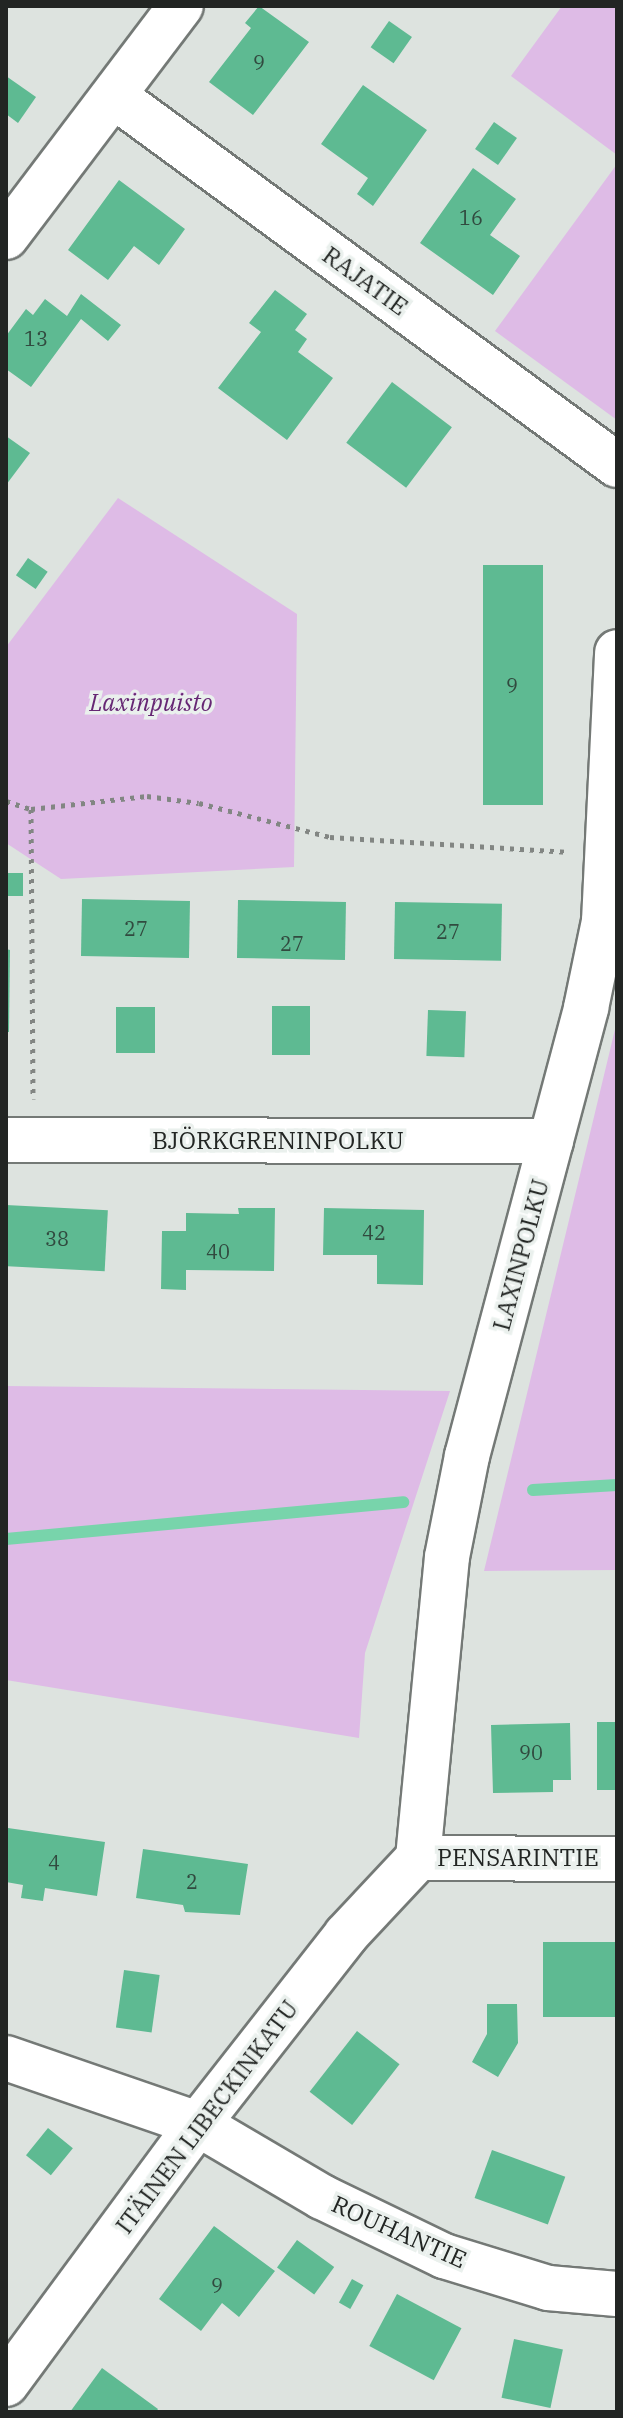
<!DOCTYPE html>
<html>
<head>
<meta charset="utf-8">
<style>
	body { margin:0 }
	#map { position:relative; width:623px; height:2418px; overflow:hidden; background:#dde3df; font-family:"IBM Plex Serif",serif }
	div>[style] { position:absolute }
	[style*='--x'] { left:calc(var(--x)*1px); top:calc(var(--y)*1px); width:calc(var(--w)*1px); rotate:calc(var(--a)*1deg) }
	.green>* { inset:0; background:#debbe6 }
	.stream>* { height:12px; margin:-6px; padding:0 6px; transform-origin:6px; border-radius:6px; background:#78d4ab }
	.building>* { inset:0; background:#5eba92; transform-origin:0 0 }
	.path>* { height:5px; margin-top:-2.5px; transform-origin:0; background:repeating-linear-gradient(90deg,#828683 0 4px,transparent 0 10px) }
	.roads { filter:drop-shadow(2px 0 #747976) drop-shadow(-2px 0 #747976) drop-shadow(0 2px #747976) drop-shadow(0 -2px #747976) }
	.minor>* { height:44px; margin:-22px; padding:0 22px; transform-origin:22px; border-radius:22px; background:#fff }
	span { translate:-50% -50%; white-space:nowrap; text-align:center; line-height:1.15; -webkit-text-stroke:7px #eaf0ed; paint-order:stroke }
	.number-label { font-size:20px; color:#314a3f }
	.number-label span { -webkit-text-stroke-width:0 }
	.street-label { font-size:24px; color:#222523 }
	.park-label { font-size:24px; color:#662774; font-style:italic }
	.frame { position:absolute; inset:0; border:8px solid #222523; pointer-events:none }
</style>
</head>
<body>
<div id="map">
	<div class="green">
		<i style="clip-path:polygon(562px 6px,617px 6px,617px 155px,511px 76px)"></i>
		<i style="clip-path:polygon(617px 164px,617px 420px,495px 331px)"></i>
		<i style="clip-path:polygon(118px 498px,297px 614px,294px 867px,61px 879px,6px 843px,6px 647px)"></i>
		<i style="clip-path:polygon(617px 1021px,617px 1570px,484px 1571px,586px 1150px)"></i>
		<i style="clip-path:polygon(6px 1386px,450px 1391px,365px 1653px,359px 1738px,6px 1680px)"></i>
	</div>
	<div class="stream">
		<i style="--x:533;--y:1490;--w:84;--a:-3.4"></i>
		<i style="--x:6;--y:1539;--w:399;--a:-5.3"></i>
	</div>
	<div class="building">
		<i style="clip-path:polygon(259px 6px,309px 42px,253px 115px,209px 82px,251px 28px,245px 23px)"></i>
		<i style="left:389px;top:21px;width:28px;height:32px;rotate:35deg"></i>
		<i style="clip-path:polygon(6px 76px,36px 97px,18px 123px,6px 114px)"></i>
		<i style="clip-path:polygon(363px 85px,427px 130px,373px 206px,357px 194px,368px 178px,321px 144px)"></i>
		<i style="left:494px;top:122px;width:28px;height:33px;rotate:35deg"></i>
		<i style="clip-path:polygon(473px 168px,516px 199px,490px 235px,520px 256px,493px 295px,420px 243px)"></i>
		<i style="clip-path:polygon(119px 180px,185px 229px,159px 265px,134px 246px,108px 280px,68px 250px)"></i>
		<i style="clip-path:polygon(275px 290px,307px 314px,295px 330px,307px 339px,298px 352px,333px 378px,287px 440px,218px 388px,261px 332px,249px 323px)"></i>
		<i style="clip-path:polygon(81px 294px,121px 325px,108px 341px,81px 319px,31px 387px,6px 369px,6px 336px,26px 309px,33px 315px,45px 299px,67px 316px)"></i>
		<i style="left:392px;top:382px;width:75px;height:76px;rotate:37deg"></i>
		<i style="clip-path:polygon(6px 436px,30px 453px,6px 485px)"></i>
		<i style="left:28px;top:558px;width:24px;height:21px;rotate:35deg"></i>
		<i style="left:483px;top:565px;width:60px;height:240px"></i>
		<i style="left:6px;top:873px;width:17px;height:23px"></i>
		<i style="left:82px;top:899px;width:108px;height:57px;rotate:1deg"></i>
		<i style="left:238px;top:900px;width:108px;height:58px;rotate:1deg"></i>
		<i style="left:395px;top:902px;width:107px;height:57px;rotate:1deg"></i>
		<i style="clip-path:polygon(6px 949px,10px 950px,9px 1032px,6px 1032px)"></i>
		<i style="left:272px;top:1006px;width:38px;height:49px"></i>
		<i style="left:116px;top:1007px;width:39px;height:46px"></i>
		<i style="left:428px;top:1010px;width:38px;height:46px;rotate:2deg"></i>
		<i style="left:6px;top:1205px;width:102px;height:61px;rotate:3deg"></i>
		<i style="clip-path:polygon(238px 1208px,275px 1208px,274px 1271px,186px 1270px,186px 1290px,161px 1289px,162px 1231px,186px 1231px,186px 1213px,239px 1214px)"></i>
		<i style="clip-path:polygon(324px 1208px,424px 1210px,423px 1285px,377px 1284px,377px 1255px,323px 1255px)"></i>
		<i style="left:597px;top:1722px;width:20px;height:68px"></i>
		<i style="clip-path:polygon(570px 1723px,571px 1780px,553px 1780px,553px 1792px,493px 1793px,491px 1725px)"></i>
		<i style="clip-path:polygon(8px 1828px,105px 1842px,97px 1896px,45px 1888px,43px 1901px,21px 1898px,23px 1885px,6px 1882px)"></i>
		<i style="clip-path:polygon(143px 1849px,248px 1864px,240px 1915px,185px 1912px,183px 1905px,136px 1898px)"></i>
		<i style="left:617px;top:1942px;width:75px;height:74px;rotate:90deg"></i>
		<i style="left:124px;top:1970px;width:36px;height:58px;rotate:8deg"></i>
		<i style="clip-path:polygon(487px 2004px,517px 2004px,518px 2043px,498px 2077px,472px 2062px,487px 2034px)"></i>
		<i style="left:357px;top:2031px;width:54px;height:77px;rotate:38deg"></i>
		<i style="left:48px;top:2128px;width:32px;height:35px;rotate:39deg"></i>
		<i style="left:492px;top:2150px;width:78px;height:51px;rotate:20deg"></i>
		<i style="clip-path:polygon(214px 2226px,275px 2271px,239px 2317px,222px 2303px,201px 2331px,159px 2299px)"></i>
		<i style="left:297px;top:2240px;width:46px;height:34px;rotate:36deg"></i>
		<i style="left:352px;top:2279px;width:13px;height:27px;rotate:29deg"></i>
		<i style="left:397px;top:2294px;width:73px;height:59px;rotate:28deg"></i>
		<i style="left:514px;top:2339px;width:50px;height:60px;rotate:12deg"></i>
		<i style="clip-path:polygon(102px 2368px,158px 2409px,156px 2412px,70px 2412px)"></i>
	</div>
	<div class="path">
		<i style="--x:6;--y:801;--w:26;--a:18"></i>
		<i style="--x:31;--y:809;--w:117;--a:-6.4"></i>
		<i style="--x:147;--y:796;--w:52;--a:7.7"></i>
		<i style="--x:199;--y:803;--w:135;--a:14.5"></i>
		<i style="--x:330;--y:837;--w:236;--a:3.6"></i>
		<i style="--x:31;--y:809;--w:290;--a:89.6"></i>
	</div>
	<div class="roads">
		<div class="minor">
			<i style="--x:114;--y:96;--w:624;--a:36.26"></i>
			<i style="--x:6;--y:237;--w:290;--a:-52.9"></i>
			<i style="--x:6;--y:1140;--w:545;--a:0.11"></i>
			<i style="--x:418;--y:1858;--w:302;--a:-84.5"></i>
			<i style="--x:447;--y:1557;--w:103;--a:-78.8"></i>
			<i style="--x:467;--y:1456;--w:464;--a:-75.1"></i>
			<i style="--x:586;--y:1008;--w:89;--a:-78.3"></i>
			<i style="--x:604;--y:921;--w:269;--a:-87.2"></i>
			<i style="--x:418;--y:1858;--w:199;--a:0.3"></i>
			<i style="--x:6;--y:2058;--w:203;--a:19"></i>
			<i style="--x:198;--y:2124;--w:144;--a:30.5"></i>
			<i style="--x:322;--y:2197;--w:136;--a:25.8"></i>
			<i style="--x:444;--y:2256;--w:109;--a:17.1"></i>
			<i style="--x:548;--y:2288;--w:69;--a:5"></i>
			<i style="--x:6;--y:2384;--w:323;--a:-53.6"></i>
			<i style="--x:198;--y:2124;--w:240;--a:-51.9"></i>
			<i style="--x:346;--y:1935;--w:105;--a:-46.9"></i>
		</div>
	</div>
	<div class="number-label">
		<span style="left:259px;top:62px">9</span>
		<span style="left:471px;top:217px">16</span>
		<span style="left:36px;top:338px">13</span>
		<span style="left:512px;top:685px">9</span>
		<span style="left:136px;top:928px">27</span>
		<span style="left:448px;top:931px">27</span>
		<span style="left:292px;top:943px">27</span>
		<span style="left:374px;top:1232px">42</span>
		<span style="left:57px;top:1238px">38</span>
		<span style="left:218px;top:1251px">40</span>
		<span style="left:531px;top:1752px">90</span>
		<span style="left:54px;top:1862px">4</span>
		<span style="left:192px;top:1881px">2</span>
		<span style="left:217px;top:2285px">9</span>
	</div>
	<div class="street-label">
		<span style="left:365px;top:281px;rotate:36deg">RAJATIE</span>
		<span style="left:278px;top:1141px">BJÖRKGRENINPOLKU</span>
		<span style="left:521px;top:1255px;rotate:-75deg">LAXINPOLKU</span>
		<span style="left:518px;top:1858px">PENSARINTIE</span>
		<span style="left:207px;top:2117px;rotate:-53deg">ITÄINEN LIBECKINKATU</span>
		<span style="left:399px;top:2232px;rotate:24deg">ROUHANTIE</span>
	</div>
	<div class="park-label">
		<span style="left:151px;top:703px">Laxinpuisto</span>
	</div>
	<div class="frame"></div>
</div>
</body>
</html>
